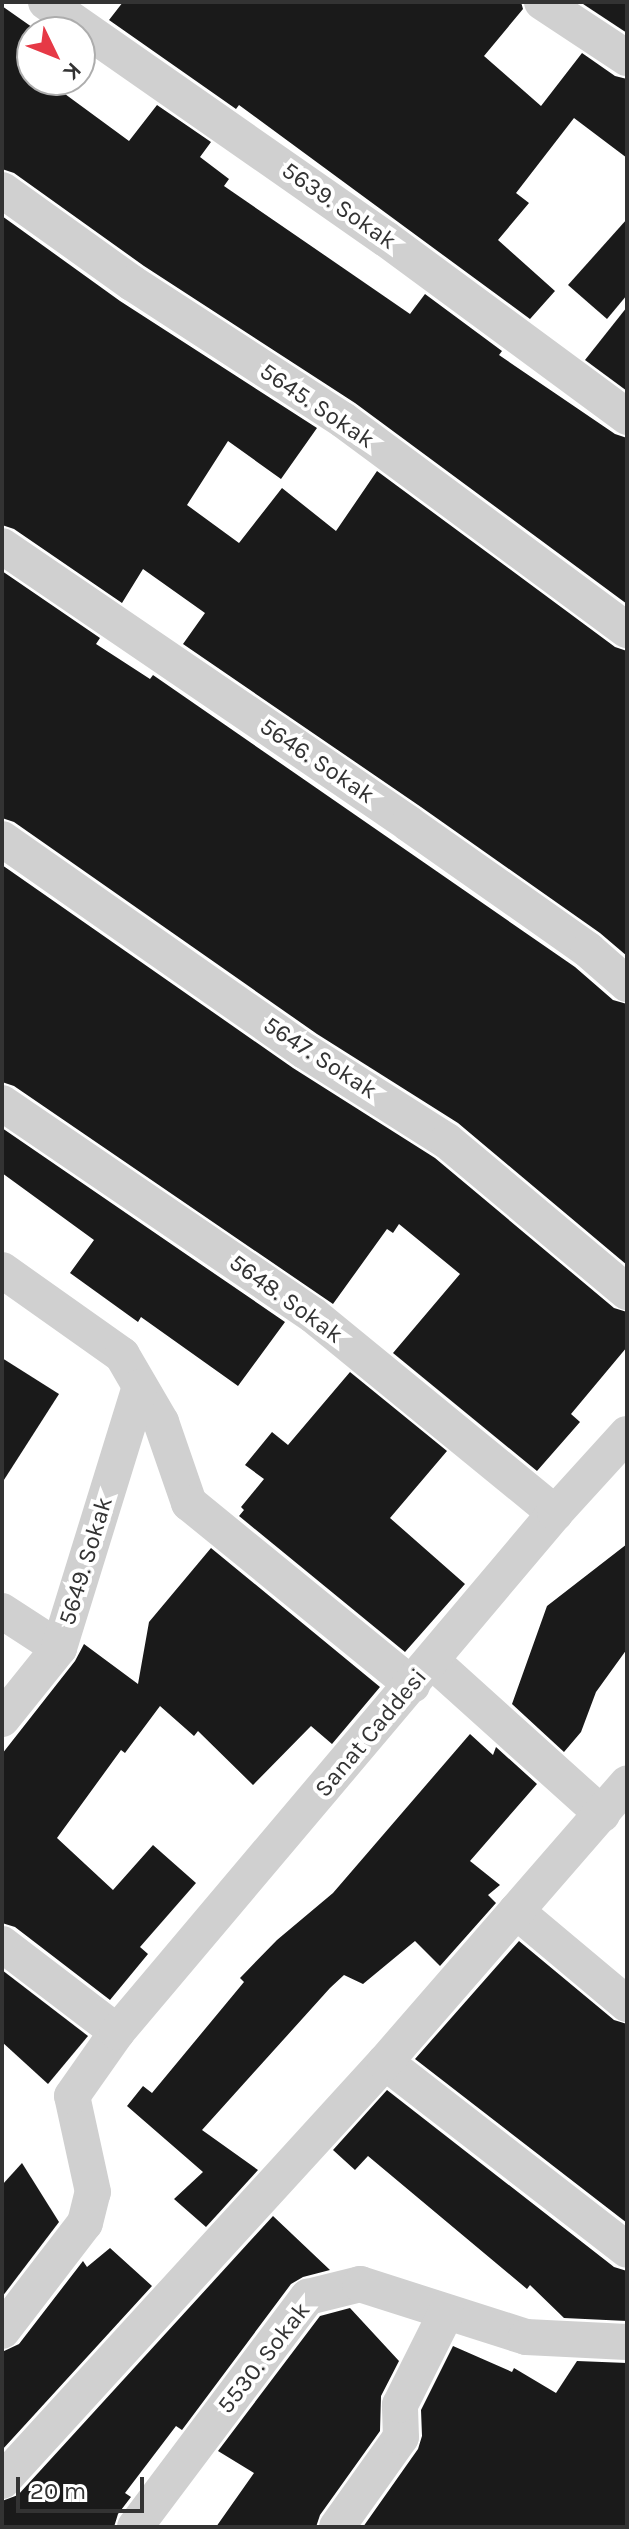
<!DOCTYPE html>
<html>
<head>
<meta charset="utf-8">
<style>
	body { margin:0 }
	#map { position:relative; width:629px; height:2529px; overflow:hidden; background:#fff; font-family:Karla,sans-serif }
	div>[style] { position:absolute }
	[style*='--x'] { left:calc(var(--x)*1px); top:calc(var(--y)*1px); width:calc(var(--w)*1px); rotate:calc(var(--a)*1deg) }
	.building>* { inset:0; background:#1a1a1a }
	.minor>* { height:36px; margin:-18px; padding:0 18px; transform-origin:18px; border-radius:18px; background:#d0d0d0 }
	span { translate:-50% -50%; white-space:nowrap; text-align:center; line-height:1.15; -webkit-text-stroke:8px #fff; paint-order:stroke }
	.street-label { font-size:24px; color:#333 }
	.frame { position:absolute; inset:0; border:4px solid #333; pointer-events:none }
	.north { position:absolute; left:16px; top:16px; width:80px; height:80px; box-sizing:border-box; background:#fff; border:2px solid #adadad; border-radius:50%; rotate:133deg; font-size:22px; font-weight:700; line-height:32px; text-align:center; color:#333 }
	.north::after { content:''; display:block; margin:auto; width:28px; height:36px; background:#e63946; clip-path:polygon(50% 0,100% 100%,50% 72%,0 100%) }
	.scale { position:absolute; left:16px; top:2477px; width:128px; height:36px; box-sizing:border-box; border:4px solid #333; border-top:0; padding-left:10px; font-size:24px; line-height:28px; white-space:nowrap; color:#333; -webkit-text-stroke:6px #fff; paint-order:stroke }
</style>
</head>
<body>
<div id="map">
	<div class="building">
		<i style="clip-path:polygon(123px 2px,521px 2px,523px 9px,484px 56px,541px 106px,582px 53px,615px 76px,627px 79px,627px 158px,574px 118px,516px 193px,529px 203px,498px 240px,555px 291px,530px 319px,239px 105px,236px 109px,109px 20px)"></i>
		<i style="clip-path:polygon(580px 2px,627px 2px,627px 33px)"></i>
		<i style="clip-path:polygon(2px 6px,39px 32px,32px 32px,32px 80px,52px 80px,50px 83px,129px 141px,157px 105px,211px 142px,200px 157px,229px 179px,224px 186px,410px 314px,425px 294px,502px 351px,499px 355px,615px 434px,627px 438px,627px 604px,355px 403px,144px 266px,14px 173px,2px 169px)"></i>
		<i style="clip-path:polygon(2px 216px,120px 301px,317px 428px,281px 479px,228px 441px,187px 505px,239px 543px,282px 488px,336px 531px,377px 471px,615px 647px,627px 651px,627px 956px,600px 933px,421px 807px,183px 644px,205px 613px,143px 569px,122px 603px,14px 529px,2px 525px)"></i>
		<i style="clip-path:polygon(627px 219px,627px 295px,607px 319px,568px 285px)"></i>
		<i style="clip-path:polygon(627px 307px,627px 391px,585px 360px)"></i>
		<i style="clip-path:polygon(2px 571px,100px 638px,96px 644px,150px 679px,153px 675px,575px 967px,613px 1000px,627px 1004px,627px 1265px,458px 1123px,317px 1034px,14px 822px,2px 818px)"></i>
		<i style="clip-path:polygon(2px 865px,293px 1068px,435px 1158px,614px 1308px,627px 1312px,627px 1347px,571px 1414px,580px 1422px,537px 1471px,393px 1353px,460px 1274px,399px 1224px,393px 1233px,387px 1229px,333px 1304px,14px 1086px,2px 1082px)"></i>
		<i style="clip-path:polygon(2px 1128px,285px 1322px,238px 1386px,141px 1317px,138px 1322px,70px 1273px,94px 1240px,2px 1173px)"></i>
		<i style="clip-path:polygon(2px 1358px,59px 1394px,2px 1483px)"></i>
		<i style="clip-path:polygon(350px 1372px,447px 1451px,390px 1518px,465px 1584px,405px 1652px,239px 1516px,244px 1510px,241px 1507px,264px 1479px,245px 1465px,272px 1432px,288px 1445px)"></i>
		<i style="clip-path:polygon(627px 1544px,627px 1649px,596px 1692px,581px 1732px,564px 1752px,512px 1704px,547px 1606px)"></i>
		<i style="clip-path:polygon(211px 1548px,380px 1687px,332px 1744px,311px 1726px,253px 1785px,198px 1731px,194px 1736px,160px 1706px,125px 1753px,121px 1750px,57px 1838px,113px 1890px,153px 1845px,196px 1883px,140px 1947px,148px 1954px,110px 2000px,15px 1927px,2px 1923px,2px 1754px,75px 1661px,84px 1644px,138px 1684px,149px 1622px)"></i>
		<i style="clip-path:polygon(470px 1734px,493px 1755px,496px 1747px,537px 1784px,470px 1861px,500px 1885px,488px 1895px,496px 1903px,440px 1966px,415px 1941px,363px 1984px,344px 1975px,330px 1988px,202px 2130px,258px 2170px,206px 2227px,174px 2199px,203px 2172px,127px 2106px,143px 2086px,152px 2093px,244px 1982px,240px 1978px,277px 1940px,333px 1893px)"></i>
		<i style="clip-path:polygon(519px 1941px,614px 2020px,627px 2024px,627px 2223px,415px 2059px)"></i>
		<i style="clip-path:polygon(2px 1970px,88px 2036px,48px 2084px,2px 2042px)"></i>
		<i style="clip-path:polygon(387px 2090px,614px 2267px,627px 2271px,627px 2321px,564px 2318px,530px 2285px,527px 2289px,368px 2156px,355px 2170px,333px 2150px)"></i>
		<i style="clip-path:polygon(22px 2163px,59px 2222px,2px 2297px,2px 2185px)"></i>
		<i style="clip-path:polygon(273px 2216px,330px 2270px,303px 2277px,291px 2284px,182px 2430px,176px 2426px,125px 2493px,131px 2497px,118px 2514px,114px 2527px,2px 2527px,2px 2501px,18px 2495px)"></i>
		<i style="clip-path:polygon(110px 2248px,152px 2286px,2px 2450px,2px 2352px,19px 2344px,83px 2261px,87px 2267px)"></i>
		<i style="clip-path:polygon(350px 2308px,399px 2361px,381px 2396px,380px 2431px,320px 2515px,316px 2527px,216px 2527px,254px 2473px,218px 2451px,320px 2316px)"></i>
		<i style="clip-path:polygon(453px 2346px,512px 2372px,514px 2368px,556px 2393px,577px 2361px,627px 2363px,627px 2527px,363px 2527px,418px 2449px,422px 2436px,421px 2410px)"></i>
	</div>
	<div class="minor">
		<i style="--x:46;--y:2;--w:414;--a:34.9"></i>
		<i style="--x:386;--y:239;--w:300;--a:36.4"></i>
		<i style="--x:542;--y:2;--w:102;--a:33.4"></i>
		<i style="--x:2;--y:190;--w:160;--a:35.6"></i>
		<i style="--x:132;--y:283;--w:252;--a:33"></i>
		<i style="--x:343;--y:420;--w:353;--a:36.5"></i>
		<i style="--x:2;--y:546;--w:493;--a:34.3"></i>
		<i style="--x:409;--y:824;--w:219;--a:35.1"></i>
		<i style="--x:588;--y:950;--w:52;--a:41.1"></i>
		<i style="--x:2;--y:839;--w:370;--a:35"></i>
		<i style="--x:305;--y:1051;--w:168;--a:32.4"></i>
		<i style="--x:447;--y:1141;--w:235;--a:40"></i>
		<i style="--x:2;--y:1103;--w:376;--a:34.3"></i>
		<i style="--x:313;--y:1315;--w:313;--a:39.3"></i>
		<i style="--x:2;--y:1270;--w:147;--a:35.3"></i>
		<i style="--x:122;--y:1355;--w:78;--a:59.8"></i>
		<i style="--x:161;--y:1422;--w:86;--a:70.9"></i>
		<i style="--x:189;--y:1503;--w:288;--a:39.2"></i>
		<i style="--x:2;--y:1611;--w:68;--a:33"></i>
		<i style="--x:432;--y:1661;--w:229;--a:42"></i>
		<i style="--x:2;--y:1719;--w:91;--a:-51.2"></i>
		<i style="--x:59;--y:1648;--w:273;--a:-72.8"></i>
		<i style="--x:516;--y:1911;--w:145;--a:40"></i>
		<i style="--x:2;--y:1944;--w:145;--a:37.4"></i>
		<i style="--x:385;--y:2062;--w:306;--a:37.8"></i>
		<i style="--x:2;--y:2331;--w:136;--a:-52.5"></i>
		<i style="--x:85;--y:2223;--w:32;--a:-76"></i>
		<i style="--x:93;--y:2192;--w:98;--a:-102.3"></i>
		<i style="--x:72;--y:2096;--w:78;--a:-54.9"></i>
		<i style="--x:117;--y:2032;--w:679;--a:-49.84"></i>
		<i style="--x:555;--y:1513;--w:107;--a:-47.7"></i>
		<i style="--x:2;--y:2481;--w:568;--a:-47.57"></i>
		<i style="--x:385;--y:2062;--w:369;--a:-49"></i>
		<i style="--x:135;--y:2527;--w:288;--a:-53.1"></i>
		<i style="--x:308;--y:2297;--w:54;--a:-14"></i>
		<i style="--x:360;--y:2284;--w:174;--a:17.7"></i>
		<i style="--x:526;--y:2337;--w:101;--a:2.8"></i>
		<i style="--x:337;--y:2527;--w:110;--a:-54.6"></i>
		<i style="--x:401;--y:2437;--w:32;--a:-92"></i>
		<i style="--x:400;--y:2405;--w:103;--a:-63.4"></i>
	</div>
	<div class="street-label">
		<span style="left:339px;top:206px;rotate:35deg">5639. Sokak</span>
		<span style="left:317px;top:406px;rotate:34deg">5645. Sokak</span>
		<span style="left:317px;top:761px;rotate:34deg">5646. Sokak</span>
		<span style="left:320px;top:1058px;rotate:33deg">5647. Sokak</span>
		<span style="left:286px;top:1299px;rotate:36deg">5648. Sokak</span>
		<span style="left:86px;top:1561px;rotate:-73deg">5649. Sokak</span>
		<span style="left:371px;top:1733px;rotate:-50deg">Sanat Caddesi</span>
		<span style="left:264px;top:2358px;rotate:-52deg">5530. Sokak</span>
	</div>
	<div class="frame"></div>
	<div class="north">K</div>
	<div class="scale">20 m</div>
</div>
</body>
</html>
